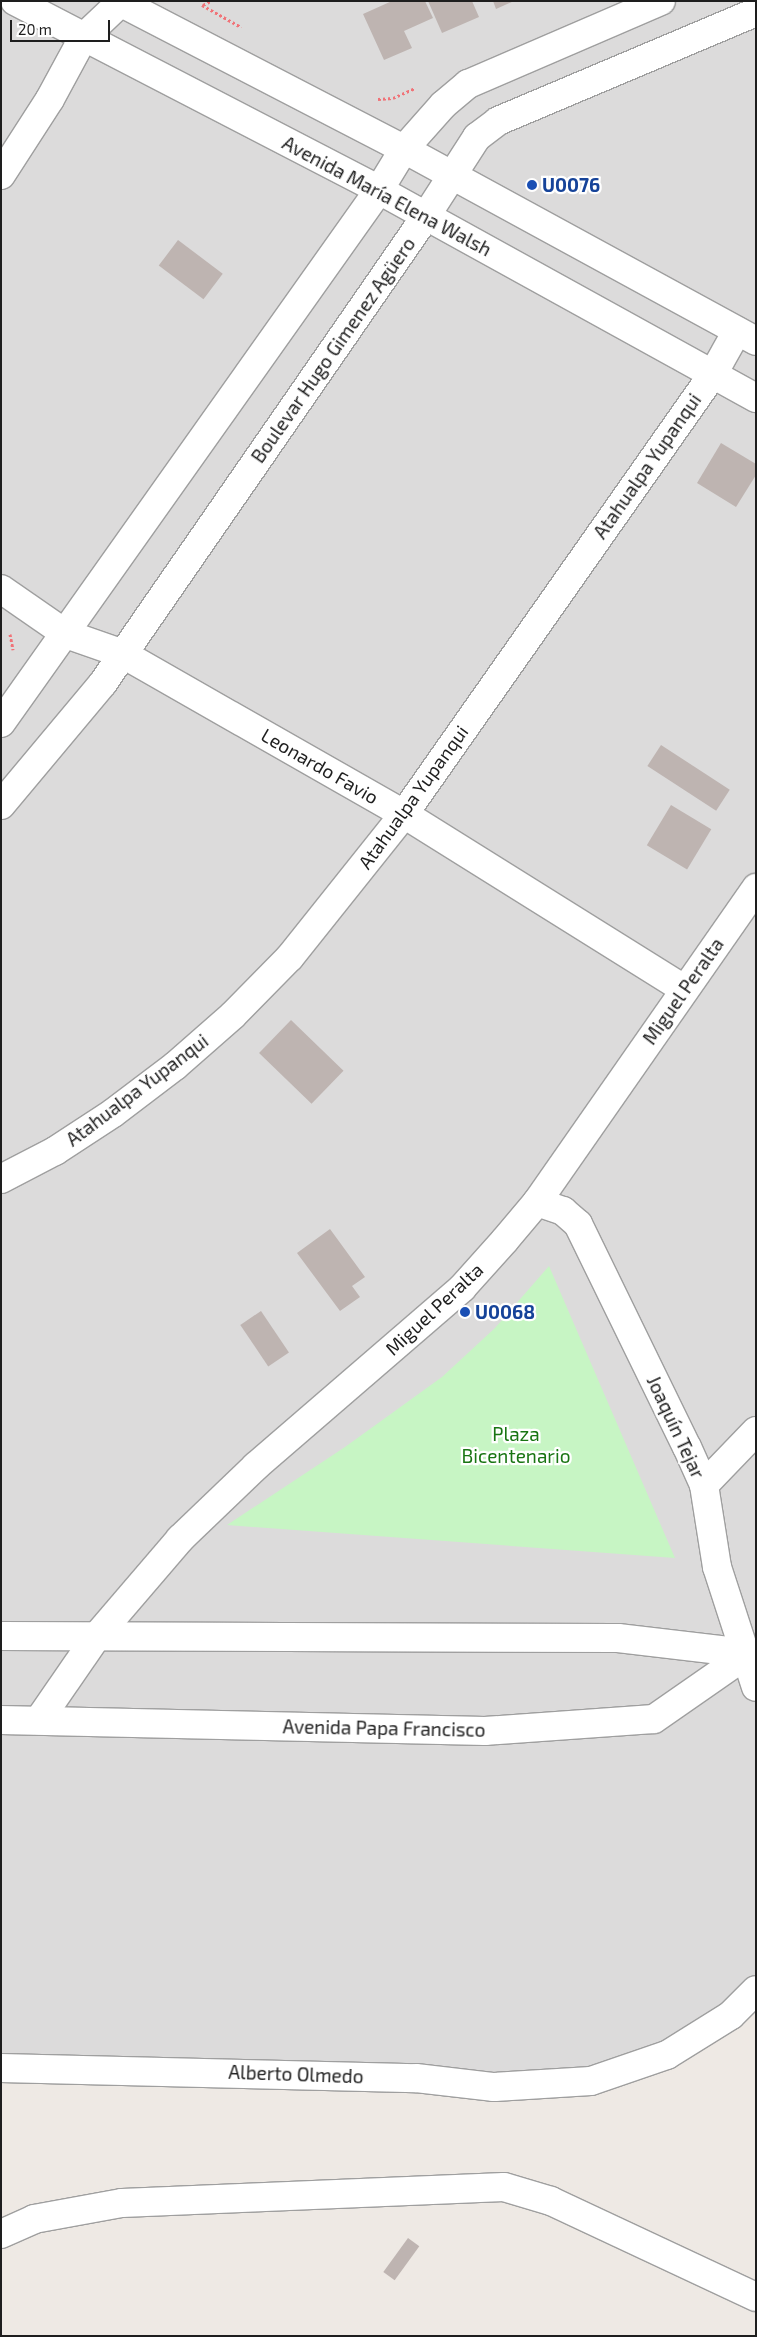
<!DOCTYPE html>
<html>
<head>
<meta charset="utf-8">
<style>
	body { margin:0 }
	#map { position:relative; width:757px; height:2337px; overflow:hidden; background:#eee9e4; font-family:"Exo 2",sans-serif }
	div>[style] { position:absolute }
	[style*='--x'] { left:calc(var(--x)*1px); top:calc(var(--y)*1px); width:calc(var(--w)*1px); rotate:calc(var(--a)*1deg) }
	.residential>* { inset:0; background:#dcdbdb }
	.park>* { inset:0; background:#c7f5c4 }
	.building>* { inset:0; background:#beb4b1; transform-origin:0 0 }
	.path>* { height:3px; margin-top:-1.5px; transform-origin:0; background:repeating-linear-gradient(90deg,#f07378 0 2.5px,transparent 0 5px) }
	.roads { filter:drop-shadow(1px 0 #9f9f9f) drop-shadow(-1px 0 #9f9f9f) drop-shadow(0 1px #9f9f9f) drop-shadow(0 -1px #9f9f9f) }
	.minor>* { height:28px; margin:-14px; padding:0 14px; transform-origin:14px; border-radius:14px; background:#fff }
	.dots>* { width:14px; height:14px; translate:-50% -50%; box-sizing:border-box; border:2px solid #fff; border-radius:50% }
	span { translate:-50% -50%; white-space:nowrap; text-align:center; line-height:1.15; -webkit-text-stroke:4.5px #fff; paint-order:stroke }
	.transit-label { font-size:19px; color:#164399; font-weight:700 }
	.left { translate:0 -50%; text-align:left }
	.street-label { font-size:19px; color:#1e1e1e }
	.park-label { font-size:19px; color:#197513 }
	.frame { position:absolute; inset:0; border:2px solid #1e1e1e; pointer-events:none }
	.scale { position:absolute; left:10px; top:20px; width:100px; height:22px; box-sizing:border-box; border:2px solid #1e1e1e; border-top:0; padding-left:6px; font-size:15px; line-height:18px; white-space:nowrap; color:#1e1e1e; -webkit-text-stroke:4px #fff; paint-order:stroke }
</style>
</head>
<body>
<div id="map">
	<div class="residential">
		<i style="clip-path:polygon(1px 1px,756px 1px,756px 1990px,731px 2015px,591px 2081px,1px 2068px)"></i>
	</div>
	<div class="park">
		<i style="clip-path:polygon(549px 1266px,675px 1558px,227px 1525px,345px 1447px,442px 1377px,495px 1328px)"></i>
	</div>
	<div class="building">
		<i style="clip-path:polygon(392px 1px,425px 1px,433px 18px,404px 31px,412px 48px,384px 60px,363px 14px)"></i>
		<i style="clip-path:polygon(428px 1px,472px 1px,479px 17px,442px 33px)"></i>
		<i style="clip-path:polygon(493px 1px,514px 1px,496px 9px)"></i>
		<i style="left:178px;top:240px;width:56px;height:32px;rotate:37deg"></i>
		<i style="clip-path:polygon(721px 443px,756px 464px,756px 475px,736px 507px,697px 483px)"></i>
		<i style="left:661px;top:745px;width:82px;height:25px;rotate:33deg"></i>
		<i style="left:671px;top:805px;width:47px;height:47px;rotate:31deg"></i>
		<i style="left:291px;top:1020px;width:73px;height:46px;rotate:44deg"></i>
		<i style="clip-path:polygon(330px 1229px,365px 1277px,352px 1286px,360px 1297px,340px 1311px,297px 1253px)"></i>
		<i style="left:261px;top:1311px;width:50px;height:25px;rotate:56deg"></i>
		<i style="left:408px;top:2238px;width:14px;height:42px;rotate:36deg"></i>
	</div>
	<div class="path">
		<i style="--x:202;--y:5;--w:45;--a:29.4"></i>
		<i style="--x:203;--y:5;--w:9;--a:-27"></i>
		<i style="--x:378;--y:99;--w:15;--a:-4"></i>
		<i style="--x:393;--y:98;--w:24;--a:-24"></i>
		<i style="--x:10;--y:634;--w:16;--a:79"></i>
	</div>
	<div class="roads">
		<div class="minor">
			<i style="--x:15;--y:1;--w:410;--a:27.4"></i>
			<i style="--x:379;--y:190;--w:431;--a:28.9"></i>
			<i style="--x:118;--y:1;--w:322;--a:27.4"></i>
			<i style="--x:404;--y:149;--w:401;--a:28.6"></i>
			<i style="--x:1;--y:175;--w:90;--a:-57.2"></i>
			<i style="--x:50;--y:99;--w:69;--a:-61.6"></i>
			<i style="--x:83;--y:38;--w:54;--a:-43.5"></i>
			<i style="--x:1;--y:589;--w:79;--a:34.7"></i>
			<i style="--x:66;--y:634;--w:60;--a:19.3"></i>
			<i style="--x:123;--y:654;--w:323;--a:29.7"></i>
			<i style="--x:404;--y:814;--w:330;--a:32"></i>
			<i style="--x:1;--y:723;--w:653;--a:-54.66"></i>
			<i style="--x:379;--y:190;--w:48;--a:-58.6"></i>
			<i style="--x:404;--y:149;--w:59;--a:-48.4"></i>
			<i style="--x:443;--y:105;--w:33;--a:-40"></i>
			<i style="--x:468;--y:84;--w:210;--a:-23.3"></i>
			<i style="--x:1;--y:805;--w:159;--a:-50.1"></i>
			<i style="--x:103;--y:683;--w:568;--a:-55.33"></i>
			<i style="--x:426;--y:216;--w:94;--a:-57.2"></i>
			<i style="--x:477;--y:137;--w:26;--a:-37"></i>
			<i style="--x:498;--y:121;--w:280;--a:-22.9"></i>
			<i style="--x:1;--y:1179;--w:61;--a:-27.4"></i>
			<i style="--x:55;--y:1151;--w:69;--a:-33.2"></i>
			<i style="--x:113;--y:1113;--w:78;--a:-37.2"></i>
			<i style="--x:175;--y:1066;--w:77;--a:-41.3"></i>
			<i style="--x:233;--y:1015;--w:81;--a:-45.5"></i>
			<i style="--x:290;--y:957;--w:183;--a:-51.4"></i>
			<i style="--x:404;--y:814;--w:538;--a:-54.92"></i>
			<i style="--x:713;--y:374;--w:49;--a:-60.8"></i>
			<i style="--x:537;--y:1202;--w:28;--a:19"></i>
			<i style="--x:563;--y:1211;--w:20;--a:41"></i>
			<i style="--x:578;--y:1224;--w:248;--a:64"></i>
			<i style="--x:687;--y:1447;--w:42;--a:65.9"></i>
			<i style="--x:704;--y:1485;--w:83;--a:81"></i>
			<i style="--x:717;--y:1567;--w:126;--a:72"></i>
			<i style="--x:704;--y:1485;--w:75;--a:-46.1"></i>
			<i style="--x:1;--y:1636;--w:617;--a:0.19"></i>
			<i style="--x:618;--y:1638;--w:137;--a:6.7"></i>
			<i style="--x:1;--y:1720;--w:484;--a:1.3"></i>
			<i style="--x:485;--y:1731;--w:169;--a:-4.1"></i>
			<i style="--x:654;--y:1719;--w:112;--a:-34.8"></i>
			<i style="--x:39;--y:1720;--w:102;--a:-55.4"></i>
			<i style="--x:97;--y:1636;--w:128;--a:-49.4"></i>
			<i style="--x:180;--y:1539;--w:105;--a:-43.8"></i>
			<i style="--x:256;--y:1466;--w:272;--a:-40.8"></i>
			<i style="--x:462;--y:1288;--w:64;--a:-48.1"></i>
			<i style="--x:505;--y:1240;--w:50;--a:-49.9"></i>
			<i style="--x:537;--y:1202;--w:383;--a:-55.1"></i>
			<i style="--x:1;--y:2068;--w:415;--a:1.4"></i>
			<i style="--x:416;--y:2078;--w:79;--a:6.6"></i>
			<i style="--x:494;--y:2087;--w:97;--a:-3.5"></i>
			<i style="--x:591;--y:2081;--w:80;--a:-18.9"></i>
			<i style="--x:667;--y:2055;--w:75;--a:-32"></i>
			<i style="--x:731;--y:2015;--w:35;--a:-45"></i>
			<i style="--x:1;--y:2234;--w:36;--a:-24"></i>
			<i style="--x:34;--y:2219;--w:89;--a:-10.3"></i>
			<i style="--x:122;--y:2203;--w:382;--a:-2.4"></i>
			<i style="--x:504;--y:2187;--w:49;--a:16.6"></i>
			<i style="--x:551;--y:2201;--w:226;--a:25.1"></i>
		</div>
	</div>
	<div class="dots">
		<i style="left:532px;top:185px;background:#1a4fb4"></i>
		<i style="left:465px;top:1312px;background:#1a4fb4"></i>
	</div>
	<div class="transit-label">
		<span class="left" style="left:542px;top:185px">U0076</span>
		<span class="left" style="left:475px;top:1312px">U0068</span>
	</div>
	<div class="street-label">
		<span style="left:387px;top:196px;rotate:28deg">Avenida María Elena Walsh</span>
		<span style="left:333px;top:350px;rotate:-55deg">Boulevar Hugo Gimenez Agüero</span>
		<span style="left:647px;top:466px;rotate:-55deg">Atahualpa Yupanqui</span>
		<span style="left:320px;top:766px;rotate:30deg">Leonardo Favio</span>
		<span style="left:413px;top:797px;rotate:-54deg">Atahualpa Yupanqui</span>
		<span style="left:683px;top:991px;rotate:-55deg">Miguel Peralta</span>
		<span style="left:137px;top:1090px;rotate:-37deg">Atahualpa Yupanqui</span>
		<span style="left:434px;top:1309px;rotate:-43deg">Miguel Peralta</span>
		<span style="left:676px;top:1427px;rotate:65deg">Joaquín Tejar</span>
		<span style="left:384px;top:1728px;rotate:1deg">Avenida Papa Francisco</span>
		<span style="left:296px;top:2074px;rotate:2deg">Alberto Olmedo</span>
	</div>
	<div class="park-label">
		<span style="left:516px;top:1445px">Plaza<br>Bicentenario</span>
	</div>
	<div class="frame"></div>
	<div class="scale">20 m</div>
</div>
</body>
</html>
